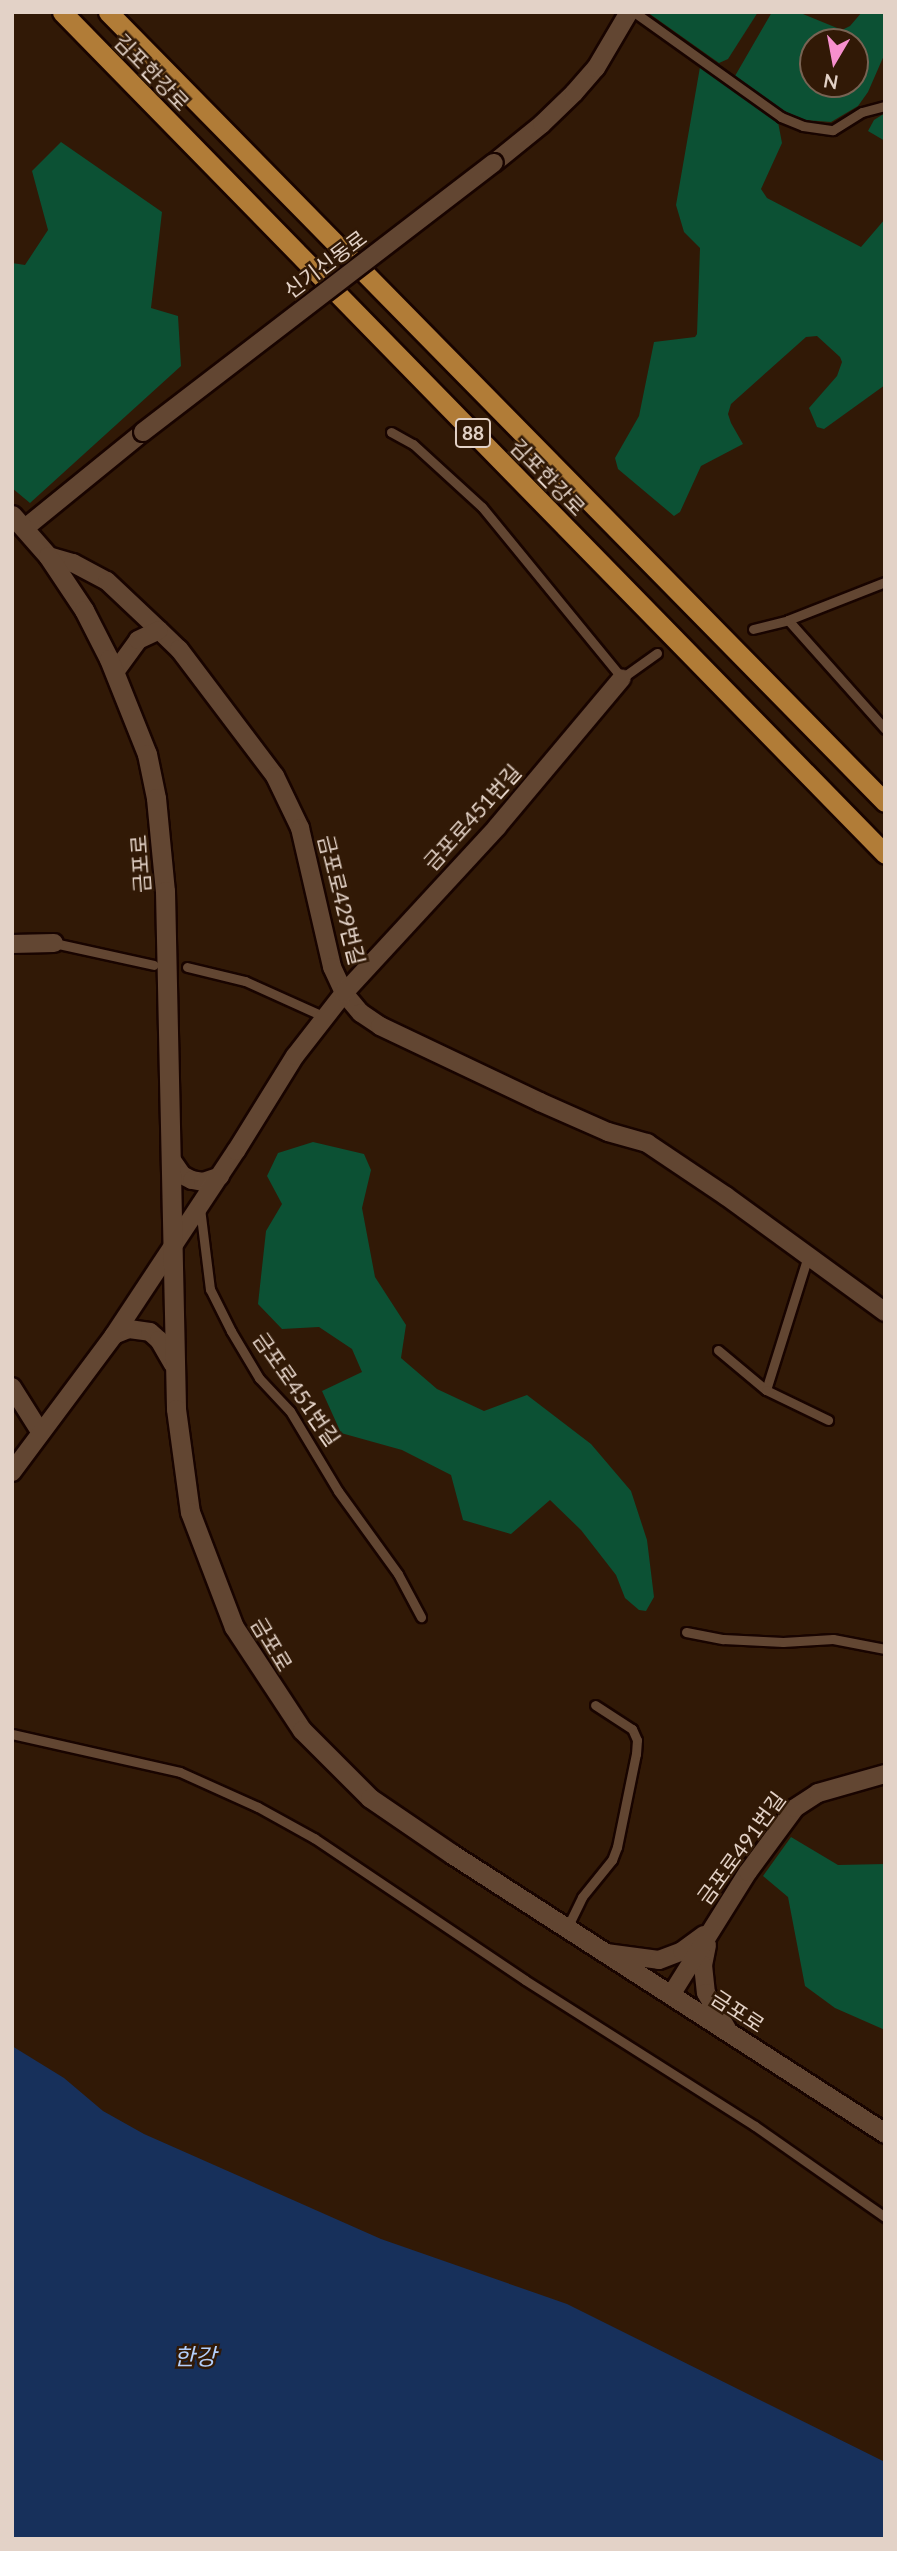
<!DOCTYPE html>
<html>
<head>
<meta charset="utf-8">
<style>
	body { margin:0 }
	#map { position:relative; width:897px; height:2551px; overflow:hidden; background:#311906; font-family:Lato,"Noto Sans KR",sans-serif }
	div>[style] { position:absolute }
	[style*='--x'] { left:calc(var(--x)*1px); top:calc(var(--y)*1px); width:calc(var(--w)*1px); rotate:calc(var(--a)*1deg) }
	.green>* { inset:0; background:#0c5134 }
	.water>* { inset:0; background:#17305b }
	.roads { filter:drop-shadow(2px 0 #180400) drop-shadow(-2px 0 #180400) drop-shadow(0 2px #180400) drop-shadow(0 -2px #180400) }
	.service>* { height:9px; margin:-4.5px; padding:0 4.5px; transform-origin:4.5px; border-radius:4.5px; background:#624632 }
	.minor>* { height:18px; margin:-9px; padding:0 9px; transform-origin:9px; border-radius:9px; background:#624632 }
	.secondary>* { height:19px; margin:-9.5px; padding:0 9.5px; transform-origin:9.5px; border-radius:9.5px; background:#624632 }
	.trunk>* { height:19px; margin:-9.5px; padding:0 9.5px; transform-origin:9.5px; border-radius:9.5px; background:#b17c37 }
	.bridges { filter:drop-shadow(2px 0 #180400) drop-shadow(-2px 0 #180400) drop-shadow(0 2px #180400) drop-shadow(0 -2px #180400) }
	.minor-bridge>* { height:18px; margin:-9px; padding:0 9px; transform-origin:9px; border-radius:9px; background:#624632 }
	span { translate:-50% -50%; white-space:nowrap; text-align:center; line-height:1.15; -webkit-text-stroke:5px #311906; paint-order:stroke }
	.shield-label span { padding:2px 5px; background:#311906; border:2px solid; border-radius:5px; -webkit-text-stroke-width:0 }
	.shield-label { font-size:19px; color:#e3d2c7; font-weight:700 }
	.street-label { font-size:21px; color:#e3d2c7 }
	.water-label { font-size:23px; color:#b4cffa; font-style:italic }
	.frame { position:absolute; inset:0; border:14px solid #e3d2c7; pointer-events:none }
	.north { position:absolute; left:799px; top:28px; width:70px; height:70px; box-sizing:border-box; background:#311906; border:2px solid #786353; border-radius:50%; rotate:190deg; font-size:19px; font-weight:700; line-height:28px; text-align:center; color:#e3d2c7 }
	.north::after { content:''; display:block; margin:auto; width:24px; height:32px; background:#f790ce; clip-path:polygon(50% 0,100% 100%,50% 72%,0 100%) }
</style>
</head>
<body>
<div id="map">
	<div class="green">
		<i style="clip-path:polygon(647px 12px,758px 12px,728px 59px,719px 63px)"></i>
		<i style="clip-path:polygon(evenodd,772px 12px,798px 12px,842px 30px,850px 26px,862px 12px,885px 12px,885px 53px,868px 92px,858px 106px,831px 122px,805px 120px,781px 110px,735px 76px,772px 12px,855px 42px,855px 84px,813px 84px,813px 42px,855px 42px)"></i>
		<i style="clip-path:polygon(700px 67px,778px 122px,782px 143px,761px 189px,767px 198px,861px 247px,885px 219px,885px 385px,824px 429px,817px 427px,809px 408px,837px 376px,842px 362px,840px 357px,817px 336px,806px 337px,731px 404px,728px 414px,731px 423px,743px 444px,701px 466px,680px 512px,674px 516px,618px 469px,615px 458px,639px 416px,654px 342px,695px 337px,697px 334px,700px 248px,684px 232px,676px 205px)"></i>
		<i style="clip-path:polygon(885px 113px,885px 141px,868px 131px,874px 120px)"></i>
		<i style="clip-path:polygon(61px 142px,162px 212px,151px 308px,178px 316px,181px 366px,30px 503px,12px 488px,12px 263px,25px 265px,48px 230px,32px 171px)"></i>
		<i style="clip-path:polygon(313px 1142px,364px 1154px,371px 1170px,362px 1208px,375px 1277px,406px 1325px,401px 1358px,437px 1389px,484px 1411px,527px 1395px,591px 1444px,631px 1491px,647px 1540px,654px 1597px,646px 1611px,639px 1610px,625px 1598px,616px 1575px,581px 1530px,550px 1500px,511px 1534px,463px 1520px,451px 1475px,402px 1450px,341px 1433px,322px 1391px,362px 1372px,352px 1349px,319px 1327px,282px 1329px,258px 1304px,266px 1231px,282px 1204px,267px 1176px,278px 1153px)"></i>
		<i style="clip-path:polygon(791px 1837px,838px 1865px,885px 1864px,885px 2030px,835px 2008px,805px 1986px,788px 1897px,763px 1876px)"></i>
	</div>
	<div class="water">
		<i style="clip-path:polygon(12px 2046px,64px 2078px,103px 2111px,144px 2134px,381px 2239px,567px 2304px,885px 2462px,885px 2539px,12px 2539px)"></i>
	</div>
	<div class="roads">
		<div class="service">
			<i style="--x:634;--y:12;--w:181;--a:35.5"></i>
			<i style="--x:781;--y:117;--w:24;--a:22"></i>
			<i style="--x:803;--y:126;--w:30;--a:8"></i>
			<i style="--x:833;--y:130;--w:34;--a:-32"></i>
			<i style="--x:862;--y:112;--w:24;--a:-15"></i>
			<i style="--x:391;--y:432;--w:25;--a:29"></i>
			<i style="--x:413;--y:444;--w:93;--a:42.4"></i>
			<i style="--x:482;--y:507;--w:221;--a:50.7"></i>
			<i style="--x:622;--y:678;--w:43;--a:-35.5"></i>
			<i style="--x:788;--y:620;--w:146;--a:48.3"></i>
			<i style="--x:753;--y:629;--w:36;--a:-14"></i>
			<i style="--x:788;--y:620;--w:104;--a:-21.4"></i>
			<i style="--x:54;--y:943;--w:102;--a:12.4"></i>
			<i style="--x:187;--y:967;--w:60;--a:13.6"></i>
			<i style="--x:245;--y:981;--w:88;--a:24.2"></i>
			<i style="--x:200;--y:1208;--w:82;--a:83"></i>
			<i style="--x:210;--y:1289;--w:47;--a:63.4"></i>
			<i style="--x:231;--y:1331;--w:55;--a:59.2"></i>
			<i style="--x:259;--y:1378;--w:45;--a:46.8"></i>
			<i style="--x:290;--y:1411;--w:93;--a:59"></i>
			<i style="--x:338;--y:1491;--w:102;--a:54.1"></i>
			<i style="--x:398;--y:1574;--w:49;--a:61.9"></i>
			<i style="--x:718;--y:1350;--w:62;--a:39.8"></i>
			<i style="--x:766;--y:1390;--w:140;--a:-72.6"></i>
			<i style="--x:766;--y:1390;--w:69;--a:25.8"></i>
			<i style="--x:686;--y:1632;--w:38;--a:11"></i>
			<i style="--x:723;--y:1639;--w:60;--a:2.9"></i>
			<i style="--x:783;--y:1642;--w:50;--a:-3.4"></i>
			<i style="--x:833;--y:1639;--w:53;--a:10.9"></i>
			<i style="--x:12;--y:1734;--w:172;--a:12.7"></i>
			<i style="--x:180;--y:1772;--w:85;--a:24.2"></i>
			<i style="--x:258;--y:1807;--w:64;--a:29"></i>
			<i style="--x:314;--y:1838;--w:254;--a:33.9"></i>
			<i style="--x:525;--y:1980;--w:272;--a:32.4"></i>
			<i style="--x:755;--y:2126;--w:159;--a:35"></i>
			<i style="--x:567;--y:1928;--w:34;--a:-64"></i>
			<i style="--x:582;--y:1897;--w:48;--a:-51"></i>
			<i style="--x:612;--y:1860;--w:14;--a:-69"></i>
			<i style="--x:617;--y:1847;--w:95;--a:-78.5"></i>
			<i style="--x:636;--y:1754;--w:14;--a:-86"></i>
			<i style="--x:637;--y:1740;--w:12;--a:-114"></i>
			<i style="--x:632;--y:1729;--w:44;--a:-147"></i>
		</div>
		<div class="minor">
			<i style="--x:494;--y:163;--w:62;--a:-39.1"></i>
			<i style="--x:542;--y:124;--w:45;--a:-44.1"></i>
			<i style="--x:574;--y:93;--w:33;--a:-49"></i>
			<i style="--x:596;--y:68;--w:65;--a:-59.5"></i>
			<i style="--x:25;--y:528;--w:152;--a:-39.1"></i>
			<i style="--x:48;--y:556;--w:26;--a:16"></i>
			<i style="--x:73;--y:563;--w:38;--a:28"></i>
			<i style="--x:107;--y:581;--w:71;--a:43.3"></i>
			<i style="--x:159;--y:630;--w:28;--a:44"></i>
			<i style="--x:179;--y:649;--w:159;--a:52.9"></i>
			<i style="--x:275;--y:776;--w:58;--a:64.3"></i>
			<i style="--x:300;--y:828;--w:143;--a:77"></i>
			<i style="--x:332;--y:967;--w:29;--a:65"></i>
			<i style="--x:344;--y:993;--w:26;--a:50"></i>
			<i style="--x:361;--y:1013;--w:23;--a:34"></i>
			<i style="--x:380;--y:1026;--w:177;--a:25.4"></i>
			<i style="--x:540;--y:1102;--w:74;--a:23.8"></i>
			<i style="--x:608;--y:1132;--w:41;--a:15.8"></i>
			<i style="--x:647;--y:1143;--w:95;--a:33.9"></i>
			<i style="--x:726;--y:1196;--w:197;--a:36.1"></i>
			<i style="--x:115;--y:672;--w:39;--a:-54"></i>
			<i style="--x:138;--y:640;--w:23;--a:-25"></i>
			<i style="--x:12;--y:944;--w:42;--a:-1.4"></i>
			<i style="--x:171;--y:1159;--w:19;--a:55"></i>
			<i style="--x:182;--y:1175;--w:11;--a:27"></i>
			<i style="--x:192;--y:1180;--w:11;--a:10"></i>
			<i style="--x:203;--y:1182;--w:18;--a:-19"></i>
			<i style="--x:114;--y:1335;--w:16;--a:-22"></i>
			<i style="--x:129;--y:1329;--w:21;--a:8"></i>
			<i style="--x:150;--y:1332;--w:12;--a:42"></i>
			<i style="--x:159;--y:1340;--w:28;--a:60"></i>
			<i style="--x:12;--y:1387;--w:54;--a:57.8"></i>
			<i style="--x:12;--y:1472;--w:171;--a:-53.3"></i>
			<i style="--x:114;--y:1335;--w:221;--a:-56.5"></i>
			<i style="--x:236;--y:1151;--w:112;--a:-58.2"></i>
			<i style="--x:295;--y:1056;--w:80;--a:-52.1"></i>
			<i style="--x:344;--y:993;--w:226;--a:-47.3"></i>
			<i style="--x:497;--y:827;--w:194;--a:-50"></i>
			<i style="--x:707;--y:1945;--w:20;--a:101"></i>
			<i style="--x:703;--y:1965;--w:28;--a:84"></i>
			<i style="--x:706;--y:1993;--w:42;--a:59.7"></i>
			<i style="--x:606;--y:1953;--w:53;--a:7.5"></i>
			<i style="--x:659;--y:1960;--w:25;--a:-21"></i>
			<i style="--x:682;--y:1951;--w:27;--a:-36"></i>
			<i style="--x:671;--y:1995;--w:145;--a:-58"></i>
			<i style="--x:748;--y:1872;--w:79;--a:-53.7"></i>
			<i style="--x:795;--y:1808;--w:27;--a:-33"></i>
			<i style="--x:818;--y:1793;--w:70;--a:-15.8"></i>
		</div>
		<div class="secondary">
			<i style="--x:12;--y:515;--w:55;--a:48.7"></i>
			<i style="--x:48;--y:556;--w:65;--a:56.3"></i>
			<i style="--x:84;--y:610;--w:55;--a:63"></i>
			<i style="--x:109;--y:659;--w:102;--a:68.2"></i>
			<i style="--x:147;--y:754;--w:45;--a:78.4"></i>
			<i style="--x:156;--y:798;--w:93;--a:84.5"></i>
			<i style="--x:165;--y:891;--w:518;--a:88.78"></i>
			<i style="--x:176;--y:1409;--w:104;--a:82.3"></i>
			<i style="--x:190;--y:1512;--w:123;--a:69.1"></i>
			<i style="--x:234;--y:1627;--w:123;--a:56.6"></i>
			<i style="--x:302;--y:1730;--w:96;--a:45"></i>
			<i style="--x:370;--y:1798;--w:99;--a:34.3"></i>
			<i style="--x:452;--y:1854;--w:515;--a:32.8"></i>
		</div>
		<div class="trunk">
			<i style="--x:62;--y:12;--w:1177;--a:45.65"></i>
			<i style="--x:108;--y:12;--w:1108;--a:45.48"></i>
		</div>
	</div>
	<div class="bridges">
		<div class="minor-bridge">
			<i style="--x:143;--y:432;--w:442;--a:-37.5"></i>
		</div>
	</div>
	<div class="shield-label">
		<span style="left:473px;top:433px">88</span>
	</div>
	<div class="street-label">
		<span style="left:152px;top:72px;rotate:46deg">김포한강로</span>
		<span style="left:325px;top:264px;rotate:-37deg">신기신동로</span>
		<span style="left:548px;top:477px;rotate:46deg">김포한강로</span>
		<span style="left:472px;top:817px;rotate:-48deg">금포로451번길</span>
		<span style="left:140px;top:864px;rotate:-94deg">금포로</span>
		<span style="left:342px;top:900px;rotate:76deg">금포로429번길</span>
		<span style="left:297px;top:1389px;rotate:55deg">금포로451번길</span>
		<span style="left:272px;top:1644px;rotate:59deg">금포로</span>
		<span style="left:741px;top:1848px;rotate:-54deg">금포로491번길</span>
		<span style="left:738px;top:2011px;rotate:33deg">금포로</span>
	</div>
	<div class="water-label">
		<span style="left:195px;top:2356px">한강</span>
	</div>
	<div class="frame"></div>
	<div class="north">N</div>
</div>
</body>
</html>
